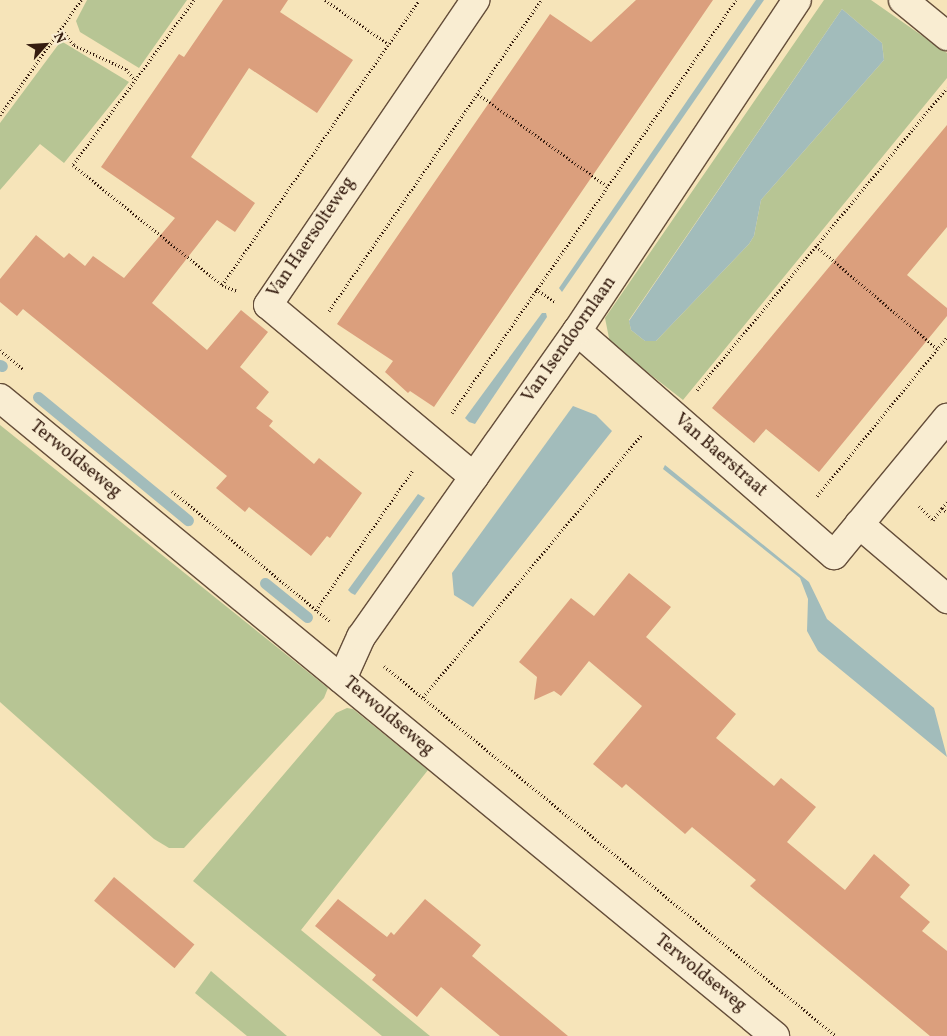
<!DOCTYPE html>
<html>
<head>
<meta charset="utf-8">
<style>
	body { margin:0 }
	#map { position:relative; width:947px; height:1036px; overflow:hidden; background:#f6e4b9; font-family:Vollkorn,serif }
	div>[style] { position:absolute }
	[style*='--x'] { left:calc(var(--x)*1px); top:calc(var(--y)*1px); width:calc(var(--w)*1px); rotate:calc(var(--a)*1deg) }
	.green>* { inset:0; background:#b7c594 }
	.water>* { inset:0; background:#a2bcbb }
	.stream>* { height:11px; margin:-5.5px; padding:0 5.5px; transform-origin:5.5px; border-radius:5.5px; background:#a2bcbb }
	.building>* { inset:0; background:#db9f7d; transform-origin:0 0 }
	.path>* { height:3px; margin-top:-1.5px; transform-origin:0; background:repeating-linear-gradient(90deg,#351c0f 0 1px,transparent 0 3.5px) }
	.roads { filter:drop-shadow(1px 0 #654e3a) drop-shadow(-1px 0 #654e3a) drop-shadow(0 1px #654e3a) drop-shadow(0 -1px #654e3a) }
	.street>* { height:28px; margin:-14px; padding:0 14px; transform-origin:14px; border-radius:14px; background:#f9edd2 }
	.secondary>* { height:28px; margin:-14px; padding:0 14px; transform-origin:14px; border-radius:14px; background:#f9edd2 }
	span { translate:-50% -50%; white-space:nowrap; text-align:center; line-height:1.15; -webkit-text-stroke:5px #f9edd2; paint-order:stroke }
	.street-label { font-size:18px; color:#351c0f }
	.north { position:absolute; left:20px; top:20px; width:50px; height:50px; -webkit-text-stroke:4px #f9edd2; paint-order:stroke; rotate:64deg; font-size:14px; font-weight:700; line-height:20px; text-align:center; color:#351c0f }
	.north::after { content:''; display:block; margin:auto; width:18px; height:22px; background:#351c0f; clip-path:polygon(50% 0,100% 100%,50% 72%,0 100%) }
</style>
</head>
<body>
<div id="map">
	<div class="green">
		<i style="clip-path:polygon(87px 0,187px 0,139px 68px,80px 32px,76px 21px)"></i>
		<i style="clip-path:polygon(evenodd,824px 0,871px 0,947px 53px,947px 78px,683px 400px,610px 343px,605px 318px,824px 0,842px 9px,882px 43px,884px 60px,761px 200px,754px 236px,749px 244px,656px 341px,645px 341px,631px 330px,629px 320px,842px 9px)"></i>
		<i style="clip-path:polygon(61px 41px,129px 82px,64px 163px,40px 144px,0 190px,0 123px)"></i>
		<i style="clip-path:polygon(0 425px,328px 688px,324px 698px,184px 848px,169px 848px,154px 839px,0 702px)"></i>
		<i style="clip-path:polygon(347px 708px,353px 709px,428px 770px,301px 930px,430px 1036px,382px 1036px,193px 881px,336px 713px)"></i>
		<i style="clip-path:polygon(211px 971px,287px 1036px,247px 1036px,195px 993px)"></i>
	</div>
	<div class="water">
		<i style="clip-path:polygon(756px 0,764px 0,562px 292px,559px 288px)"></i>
		<i style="clip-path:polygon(842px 9px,882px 43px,884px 60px,761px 200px,754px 236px,749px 244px,656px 341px,645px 341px,631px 330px,629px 321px)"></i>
		<i style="clip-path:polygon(542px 313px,546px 313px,547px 317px,475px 424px,469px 422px,465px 418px)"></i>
		<i style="clip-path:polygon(573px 406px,596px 415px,612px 431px,473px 607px,454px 595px,452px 573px)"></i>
		<i style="clip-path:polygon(665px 465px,809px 582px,827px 619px,934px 708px,947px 757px,818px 651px,807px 631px,808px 599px,800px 578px,663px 469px)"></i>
		<i style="clip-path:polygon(418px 494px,425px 498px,355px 595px,351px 593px,348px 590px)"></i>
	</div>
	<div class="stream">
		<i style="--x:0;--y:365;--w:2;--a:27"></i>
		<i style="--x:38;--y:397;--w:194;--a:39.4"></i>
		<i style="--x:265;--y:583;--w:54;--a:39"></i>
	</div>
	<div class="building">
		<i style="clip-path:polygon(223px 0,288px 0,280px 12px,353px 60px,317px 113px,249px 68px,191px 157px,255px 203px,235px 232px,217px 220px,152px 303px,207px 350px,241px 310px,268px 332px,240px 367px,269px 392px,256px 408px,273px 421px,269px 426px,314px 464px,319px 458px,362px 493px,330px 538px,327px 536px,311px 556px,249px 507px,245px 512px,216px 488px,227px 476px,109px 379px,23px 309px,17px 316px,0 302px,0 279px,36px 235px,64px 258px,69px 253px,85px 266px,93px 256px,124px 278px,175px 218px,101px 167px,179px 54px,184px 57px)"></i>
		<i style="clip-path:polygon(636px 0,713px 0,434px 407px,410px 391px,408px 393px,385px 372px,393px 361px,337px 324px,550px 14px,591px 42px)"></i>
		<i style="clip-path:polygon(947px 125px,947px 227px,907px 275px,947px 308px,947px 316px,819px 472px,766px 429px,754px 443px,712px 408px)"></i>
		<i style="clip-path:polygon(629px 573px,671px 607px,646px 637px,736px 714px,716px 738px,774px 786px,781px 778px,816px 807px,787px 842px,845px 890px,874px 854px,910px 885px,900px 897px,930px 922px,922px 931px,947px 951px,947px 1036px,930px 1036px,750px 886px,756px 880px,692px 827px,685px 834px,626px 784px,622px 788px,593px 764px,642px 706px,589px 661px,561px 696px,554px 691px,534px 700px,537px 677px,519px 662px,571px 598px,594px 616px)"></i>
		<i style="left:114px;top:877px;width:105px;height:31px;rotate:40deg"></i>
		<i style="clip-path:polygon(338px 899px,387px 937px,391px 932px,394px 935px,425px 899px,481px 945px,472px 956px,568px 1036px,500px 1036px,441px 987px,417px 1017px,372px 980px,376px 975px,315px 926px)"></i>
	</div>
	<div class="path">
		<i style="--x:194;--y:0;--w:205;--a:126.3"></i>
		<i style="--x:73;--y:165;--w:191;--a:38.8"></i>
		<i style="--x:222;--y:285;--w:16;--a:22"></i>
		<i style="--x:325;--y:0;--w:77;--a:34.9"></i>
		<i style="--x:62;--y:30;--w:19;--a:51"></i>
		<i style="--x:74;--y:45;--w:57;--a:24.8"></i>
		<i style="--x:126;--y:69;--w:13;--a:51"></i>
		<i style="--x:478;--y:94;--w:158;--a:35.5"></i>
		<i style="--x:0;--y:115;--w:141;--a:-54.8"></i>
		<i style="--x:816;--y:246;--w:160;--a:40.2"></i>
		<i style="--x:222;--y:285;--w:346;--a:-55.3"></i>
		<i style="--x:536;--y:289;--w:24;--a:35"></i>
		<i style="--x:329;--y:311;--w:376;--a:-55.7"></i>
		<i style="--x:0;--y:350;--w:31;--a:40"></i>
		<i style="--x:697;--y:390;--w:392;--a:-50.4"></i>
		<i style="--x:452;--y:413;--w:501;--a:-55.49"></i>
		<i style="--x:172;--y:491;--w:206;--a:39.5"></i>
		<i style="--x:817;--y:496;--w:205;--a:-50.7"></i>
		<i style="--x:919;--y:506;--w:20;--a:45"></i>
		<i style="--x:933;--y:520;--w:15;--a:-53"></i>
		<i style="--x:942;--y:508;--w:6;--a:39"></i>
		<i style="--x:942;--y:508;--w:8;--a:-50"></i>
		<i style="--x:316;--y:610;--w:170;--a:-55.3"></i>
		<i style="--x:384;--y:666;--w:584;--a:39.3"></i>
		<i style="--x:423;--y:697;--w:342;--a:-50.2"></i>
	</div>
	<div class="roads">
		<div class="street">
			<i style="--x:903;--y:0;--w:57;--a:39.3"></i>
			<i style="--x:577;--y:331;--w:341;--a:41.1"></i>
			<i style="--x:834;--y:555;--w:178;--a:-50.5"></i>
			<i style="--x:474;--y:477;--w:268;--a:-140.1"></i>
			<i style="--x:268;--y:305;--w:369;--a:-55.8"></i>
			<i style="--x:859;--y:524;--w:116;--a:40.4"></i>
			<i style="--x:342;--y:679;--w:46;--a:-65.7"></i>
			<i style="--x:361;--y:637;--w:375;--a:-54.8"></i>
			<i style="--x:577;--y:331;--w:397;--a:-56.4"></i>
		</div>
		<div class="secondary">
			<i style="--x:0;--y:398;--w:1004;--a:39.46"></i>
		</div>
	</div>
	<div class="street-label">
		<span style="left:312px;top:238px;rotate:-56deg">Van Haersolteweg</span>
		<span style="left:570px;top:340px;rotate:-55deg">Van Isendoornlaan</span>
		<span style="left:720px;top:456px;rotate:41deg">Van Baerstraat</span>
		<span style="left:75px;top:460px;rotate:39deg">Terwoldseweg</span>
		<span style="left:388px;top:717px;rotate:40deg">Terwoldseweg</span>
		<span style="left:700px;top:974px;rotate:39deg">Terwoldseweg</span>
	</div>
	<div class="north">N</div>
</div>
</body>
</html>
